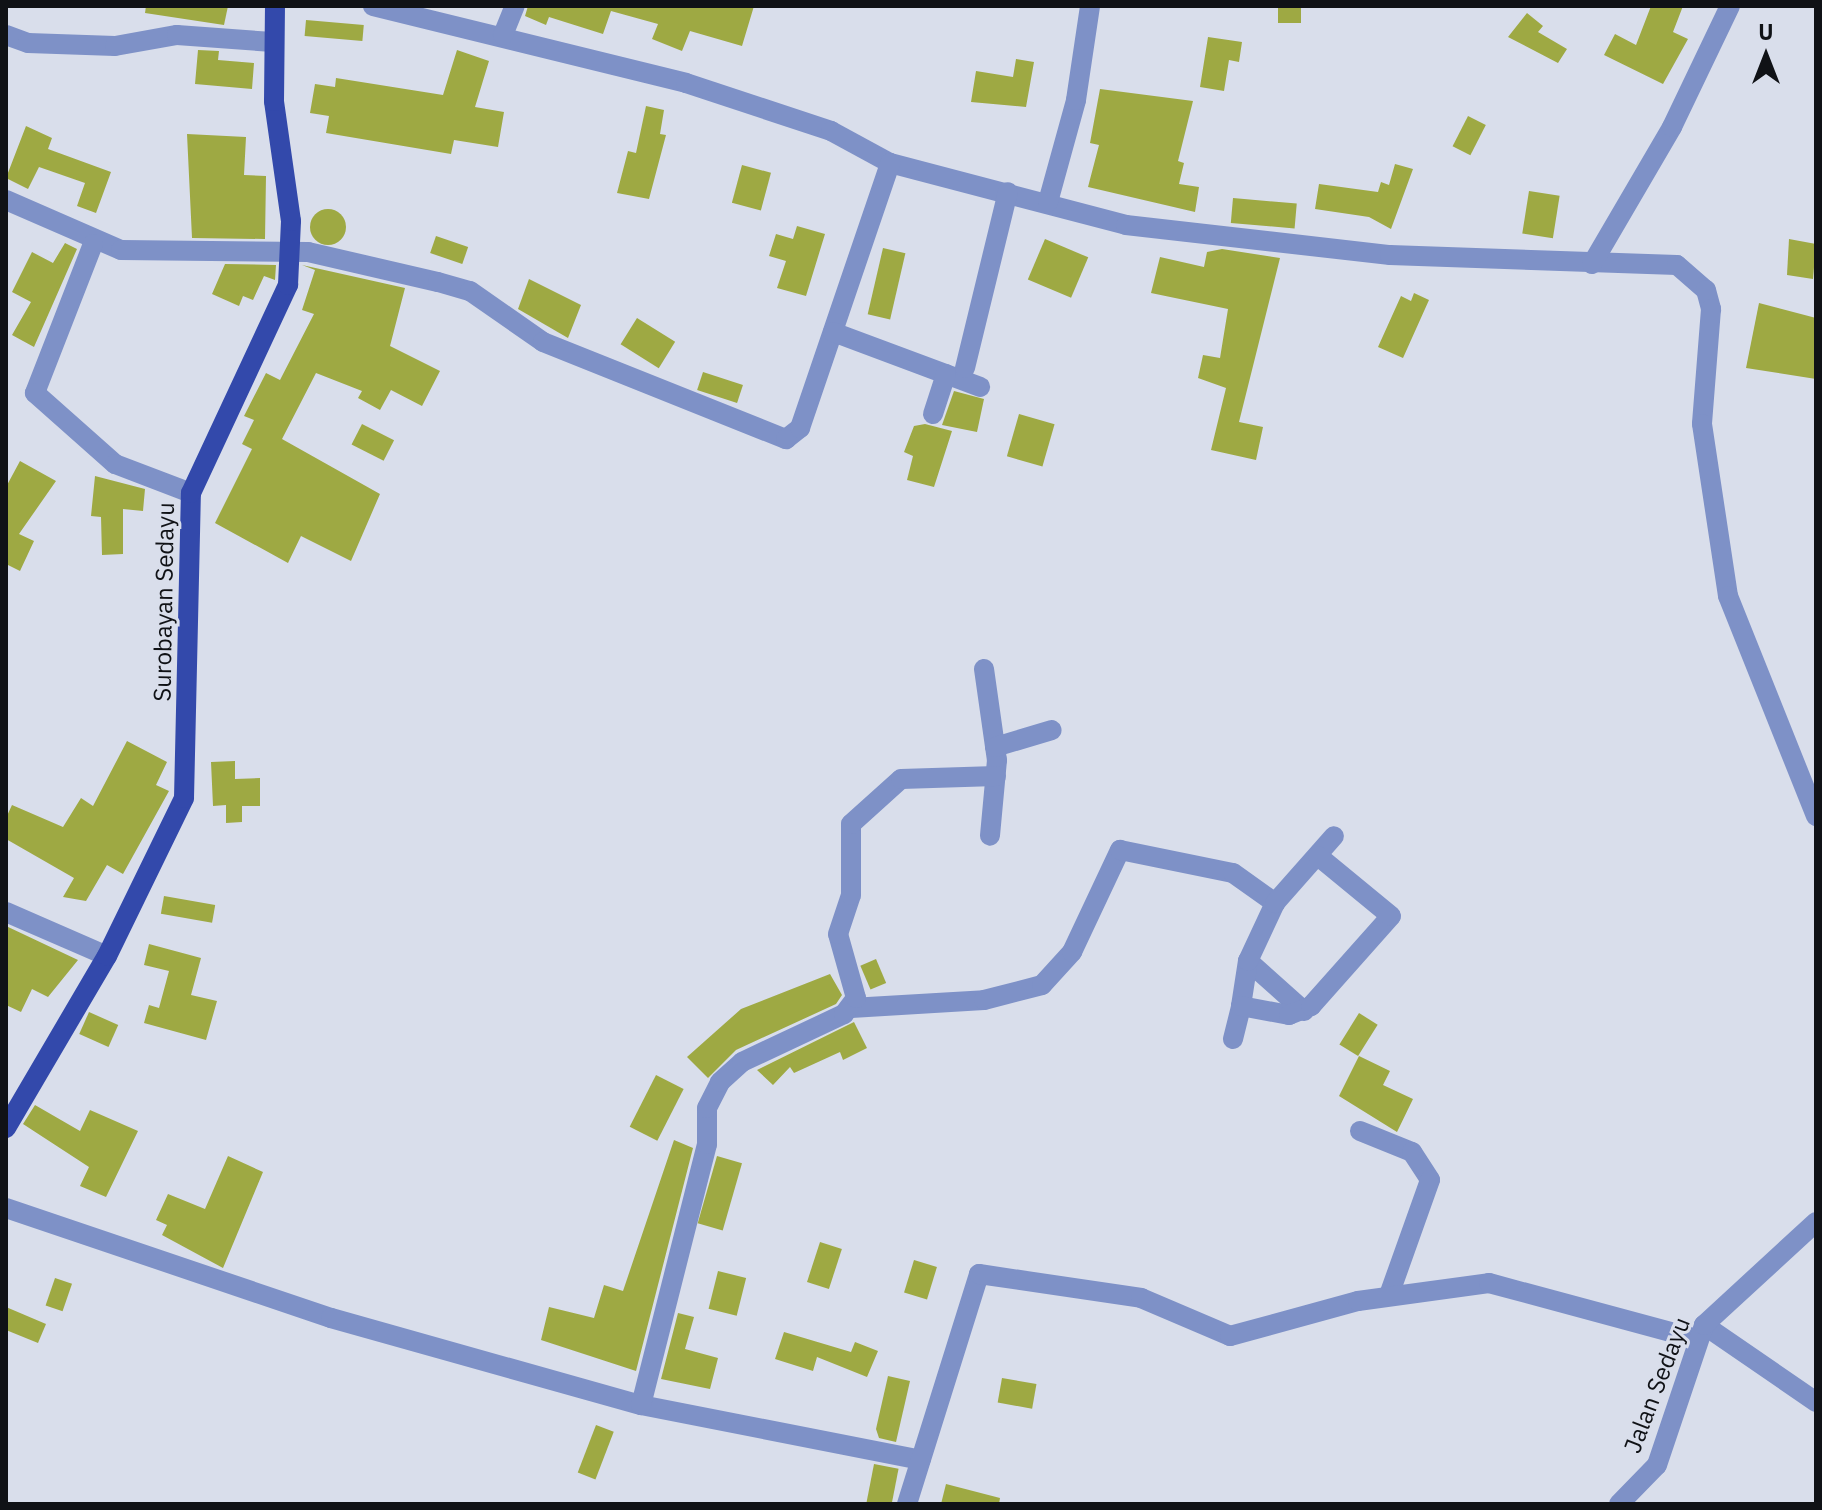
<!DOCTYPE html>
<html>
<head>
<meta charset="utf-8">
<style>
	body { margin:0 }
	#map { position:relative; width:1822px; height:1510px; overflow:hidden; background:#d9deeb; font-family:"IBM Plex Sans",sans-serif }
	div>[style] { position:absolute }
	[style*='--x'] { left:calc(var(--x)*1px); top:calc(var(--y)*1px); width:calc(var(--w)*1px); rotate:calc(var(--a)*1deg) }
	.building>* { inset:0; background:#9ea943; transform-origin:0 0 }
	.round { border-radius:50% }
	.minor>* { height:20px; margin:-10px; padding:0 10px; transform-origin:10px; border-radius:10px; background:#7e91c7 }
	.major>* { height:20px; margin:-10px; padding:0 10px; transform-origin:10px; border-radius:10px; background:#3349ab }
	span { translate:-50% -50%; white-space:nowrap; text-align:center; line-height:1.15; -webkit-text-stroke:6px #d9deeb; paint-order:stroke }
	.street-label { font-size:24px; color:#101216 }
	.frame { position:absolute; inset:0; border:8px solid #101216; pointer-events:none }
	.north { position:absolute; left:1726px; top:16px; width:80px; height:80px; -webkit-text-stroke:6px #d9deeb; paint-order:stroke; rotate:0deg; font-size:22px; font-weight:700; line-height:32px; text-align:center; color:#101216 }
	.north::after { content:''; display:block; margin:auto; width:28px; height:36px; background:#101216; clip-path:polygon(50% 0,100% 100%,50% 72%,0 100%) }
</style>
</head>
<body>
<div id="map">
	<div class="building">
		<i style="clip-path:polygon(146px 6px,228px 6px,224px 25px,145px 13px)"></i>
		<i style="clip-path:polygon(528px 6px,754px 6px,742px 46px,690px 31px,682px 51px,652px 39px,658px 24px,611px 11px,603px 34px,549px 17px,546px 25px,525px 16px)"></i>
		<i style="left:1278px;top:6px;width:23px;height:17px"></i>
		<i style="clip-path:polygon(1651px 6px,1683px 6px,1673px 32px,1688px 39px,1663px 84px,1604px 55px,1615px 34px,1636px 45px)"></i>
		<i style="clip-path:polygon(1527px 13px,1543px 26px,1538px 32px,1567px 49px,1558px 63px,1508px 37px)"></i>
		<i style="left:306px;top:20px;width:58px;height:16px;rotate:5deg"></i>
		<i style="clip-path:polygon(1208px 37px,1242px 42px,1239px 62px,1229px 60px,1224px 91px,1200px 87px)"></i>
		<i style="clip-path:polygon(198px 50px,219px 51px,218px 60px,254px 63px,252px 89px,195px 84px)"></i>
		<i style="clip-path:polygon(457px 50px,489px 61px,475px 107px,504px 112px,498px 147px,454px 140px,451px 154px,326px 133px,329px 116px,310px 113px,315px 84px,335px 87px,336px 78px,443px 95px)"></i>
		<i style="clip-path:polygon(1016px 59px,1034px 62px,1026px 107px,971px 102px,976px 71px,1013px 77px)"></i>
		<i style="clip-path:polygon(1100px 89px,1193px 101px,1178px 161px,1184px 163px,1179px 184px,1199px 187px,1195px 212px,1088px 187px,1099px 145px,1090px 143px)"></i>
		<i style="clip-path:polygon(646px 106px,664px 110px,660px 134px,666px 135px,649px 199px,617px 193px,628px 151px,636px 153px)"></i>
		<i style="left:1468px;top:116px;width:20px;height:34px;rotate:27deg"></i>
		<i style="clip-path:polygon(26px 126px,52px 138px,48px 149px,111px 172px,96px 213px,77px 206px,85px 183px,39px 167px,28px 189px,6px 178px)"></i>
		<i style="clip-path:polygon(187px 134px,246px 137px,244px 175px,266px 176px,265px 239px,192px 238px)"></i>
		<i style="clip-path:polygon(1395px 164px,1413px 169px,1391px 229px,1369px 217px,1315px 209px,1319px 184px,1378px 192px,1381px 182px,1389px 185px)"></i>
		<i style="left:742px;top:165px;width:30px;height:39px;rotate:15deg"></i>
		<i style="left:1529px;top:191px;width:31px;height:43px;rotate:9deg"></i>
		<i style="left:1233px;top:198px;width:64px;height:25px;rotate:5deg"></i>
		<i class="round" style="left:310px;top:209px;width:36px;height:36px"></i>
		<i style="clip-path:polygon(797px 226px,825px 234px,806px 296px,777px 288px,786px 261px,769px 256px,776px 234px,793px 239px)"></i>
		<i style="left:436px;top:236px;width:34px;height:18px;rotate:19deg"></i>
		<i style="left:1045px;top:239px;width:47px;height:44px;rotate:23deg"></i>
		<i style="clip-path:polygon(1789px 239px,1816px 244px,1813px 279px,1787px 275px)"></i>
		<i style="clip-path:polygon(65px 243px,77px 249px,34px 347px,12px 335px,31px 302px,12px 292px,32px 252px,53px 263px)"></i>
		<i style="left:883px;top:248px;width:23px;height:68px;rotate:13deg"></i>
		<i style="clip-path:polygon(1222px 249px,1280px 258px,1239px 422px,1263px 427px,1256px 460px,1211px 450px,1226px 388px,1198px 378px,1203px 355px,1220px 358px,1228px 309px,1151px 293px,1160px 257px,1204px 267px,1207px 252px)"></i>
		<i style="clip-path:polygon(225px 264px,276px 265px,275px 280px,264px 276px,253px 300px,243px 296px,239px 306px,212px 294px)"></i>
		<i style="clip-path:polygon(302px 265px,405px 288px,390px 346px,440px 371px,422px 406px,391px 390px,380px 410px,358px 398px,362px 391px,316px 373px,282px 439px,380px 494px,351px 561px,301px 536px,288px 563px,215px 523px,252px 449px,242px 444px,254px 420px,244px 416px,266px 373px,280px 380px,314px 314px,302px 310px,315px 270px)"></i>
		<i style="clip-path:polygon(529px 279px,581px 305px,568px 338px,518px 309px)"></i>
		<i style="clip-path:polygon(1414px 293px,1429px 300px,1403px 358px,1378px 347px,1401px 296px,1411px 301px)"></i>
		<i style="clip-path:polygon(1759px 303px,1816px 318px,1816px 379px,1746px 368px)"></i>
		<i style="left:637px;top:318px;width:45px;height:31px;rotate:32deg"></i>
		<i style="left:703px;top:372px;width:42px;height:19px;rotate:18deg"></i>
		<i style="clip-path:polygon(954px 391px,984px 399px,977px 432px,942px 425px)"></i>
		<i style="left:1019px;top:414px;width:37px;height:44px;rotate:16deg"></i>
		<i style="left:362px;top:424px;width:36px;height:23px;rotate:27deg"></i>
		<i style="clip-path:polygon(925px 424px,952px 431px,934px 487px,907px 480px,913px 456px,904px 452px,914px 426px)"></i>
		<i style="clip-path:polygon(20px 461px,56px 481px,19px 534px,34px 541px,20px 571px,6px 564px,6px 487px)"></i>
		<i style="clip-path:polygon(95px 476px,145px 489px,143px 511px,123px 509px,123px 554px,102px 555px,101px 517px,91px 516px)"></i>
		<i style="clip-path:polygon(127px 741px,167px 762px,156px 785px,169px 791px,123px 874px,107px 865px,86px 901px,63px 897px,74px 878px,6px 839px,6px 818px,12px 805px,63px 827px,81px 798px,93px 806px)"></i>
		<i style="clip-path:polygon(235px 761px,235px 779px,260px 778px,260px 806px,242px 806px,242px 822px,226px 823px,226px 805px,213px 806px,211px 762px)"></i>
		<i style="left:164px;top:896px;width:52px;height:18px;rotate:10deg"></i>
		<i style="clip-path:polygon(6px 926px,78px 960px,48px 997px,32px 989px,21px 1012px,6px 1005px)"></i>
		<i style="clip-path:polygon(149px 944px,201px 958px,191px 995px,217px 1001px,206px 1040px,144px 1023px,149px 1005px,159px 1008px,169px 971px,144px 965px)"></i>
		<i style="left:876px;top:959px;width:26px;height:17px;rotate:67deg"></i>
		<i style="clip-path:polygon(830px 974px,842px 995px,836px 1004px,736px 1050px,708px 1078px,687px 1057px,741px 1009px)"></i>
		<i style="left:89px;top:1012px;width:32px;height:24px;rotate:24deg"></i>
		<i style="left:1359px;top:1013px;width:22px;height:37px;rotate:32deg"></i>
		<i style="clip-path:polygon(854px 1022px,867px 1048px,843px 1060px,840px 1052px,794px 1073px,790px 1067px,773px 1085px,757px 1070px)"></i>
		<i style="clip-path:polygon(1359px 1056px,1390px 1071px,1383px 1085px,1413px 1099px,1397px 1132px,1339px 1096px)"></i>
		<i style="left:656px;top:1075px;width:31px;height:58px;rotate:27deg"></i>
		<i style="clip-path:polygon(35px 1105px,80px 1131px,90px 1110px,138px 1131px,106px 1197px,80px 1186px,89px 1167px,23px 1124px)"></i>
		<i style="clip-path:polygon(674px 1140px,693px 1148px,636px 1371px,541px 1340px,549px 1307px,594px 1318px,604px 1285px,623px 1291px)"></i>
		<i style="clip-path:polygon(228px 1156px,263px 1172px,223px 1268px,162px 1235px,167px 1225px,156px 1220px,168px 1194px,205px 1209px)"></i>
		<i style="left:717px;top:1156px;width:26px;height:70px;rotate:16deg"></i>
		<i style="left:820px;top:1242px;width:23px;height:42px;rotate:18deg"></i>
		<i style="left:914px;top:1260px;width:24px;height:34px;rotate:17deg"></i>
		<i style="left:718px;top:1271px;width:29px;height:39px;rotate:14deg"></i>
		<i style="left:55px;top:1278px;width:18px;height:29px;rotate:19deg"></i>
		<i style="clip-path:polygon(6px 1307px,46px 1324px,38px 1343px,6px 1330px)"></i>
		<i style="clip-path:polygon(678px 1313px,694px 1317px,685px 1349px,718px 1358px,710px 1389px,661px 1379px)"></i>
		<i style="clip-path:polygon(784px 1332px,851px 1352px,855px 1342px,878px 1351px,867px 1377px,817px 1357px,813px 1371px,775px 1359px)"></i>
		<i style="clip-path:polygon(888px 1376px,910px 1381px,896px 1442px,879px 1438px,876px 1429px)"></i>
		<i style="left:1002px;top:1378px;width:35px;height:25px;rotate:10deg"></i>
		<i style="left:596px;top:1425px;width:19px;height:51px;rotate:21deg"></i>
		<i style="left:874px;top:1464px;width:25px;height:41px;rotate:11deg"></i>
		<i style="clip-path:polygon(946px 1484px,1000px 1498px,999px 1504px,941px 1504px)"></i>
	</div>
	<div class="minor">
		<i style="--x:373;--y:6;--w:322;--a:13.8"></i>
		<i style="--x:686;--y:83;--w:153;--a:18.3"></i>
		<i style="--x:831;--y:131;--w:67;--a:28.5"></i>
		<i style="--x:890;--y:163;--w:244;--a:14.7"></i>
		<i style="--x:1126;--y:225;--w:266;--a:6.5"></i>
		<i style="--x:1390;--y:255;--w:287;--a:2"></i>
		<i style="--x:1677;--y:265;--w:38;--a:41"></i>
		<i style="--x:1706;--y:290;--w:20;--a:75"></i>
		<i style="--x:1711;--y:309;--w:115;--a:94.5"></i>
		<i style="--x:1702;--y:424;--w:174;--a:81.4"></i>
		<i style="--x:1728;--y:596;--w:237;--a:68.2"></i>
		<i style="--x:6;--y:35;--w:23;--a:20"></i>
		<i style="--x:28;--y:43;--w:87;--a:2"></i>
		<i style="--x:115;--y:46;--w:63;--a:-10.1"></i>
		<i style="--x:177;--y:35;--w:96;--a:4.2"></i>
		<i style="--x:503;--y:35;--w:31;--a:-68"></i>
		<i style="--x:6;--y:200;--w:125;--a:23.5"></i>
		<i style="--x:121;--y:250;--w:187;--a:0.6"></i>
		<i style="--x:308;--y:252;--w:133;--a:13"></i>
		<i style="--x:438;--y:282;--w:33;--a:16"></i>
		<i style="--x:470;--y:291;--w:89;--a:34.9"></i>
		<i style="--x:543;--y:342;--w:262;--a:21.8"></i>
		<i style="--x:786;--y:439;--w:18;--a:-38"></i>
		<i style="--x:800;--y:428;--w:280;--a:-71.2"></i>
		<i style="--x:1048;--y:202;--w:106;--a:-74.6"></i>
		<i style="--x:1076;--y:100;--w:95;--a:-81.5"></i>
		<i style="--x:93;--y:244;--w:160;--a:111.3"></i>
		<i style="--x:35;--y:393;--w:107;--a:41.6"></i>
		<i style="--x:115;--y:464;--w:81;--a:20.9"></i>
		<i style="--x:1592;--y:264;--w:159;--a:-59.7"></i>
		<i style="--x:1672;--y:127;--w:134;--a:-64.4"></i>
		<i style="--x:833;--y:332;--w:157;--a:20.5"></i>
		<i style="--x:965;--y:368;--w:181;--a:-76.3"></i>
		<i style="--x:933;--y:414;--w:42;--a:-72"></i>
		<i style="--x:984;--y:669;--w:92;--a:81.9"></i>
		<i style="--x:997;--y:760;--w:76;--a:95.3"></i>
		<i style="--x:995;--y:747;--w:59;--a:-16.6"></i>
		<i style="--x:6;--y:912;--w:110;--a:23.5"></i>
		<i style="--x:1248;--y:961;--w:75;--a:41.8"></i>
		<i style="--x:1241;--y:1006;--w:46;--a:-81.2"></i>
		<i style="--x:1248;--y:961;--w:64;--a:-65"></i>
		<i style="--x:851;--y:1008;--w:133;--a:-3.4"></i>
		<i style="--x:984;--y:1000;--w:60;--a:-14.5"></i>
		<i style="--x:1042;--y:985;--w:45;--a:-47.7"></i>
		<i style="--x:1072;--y:952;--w:113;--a:-64.8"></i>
		<i style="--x:1120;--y:850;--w:115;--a:11.5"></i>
		<i style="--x:1233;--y:873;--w:52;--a:35.5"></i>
		<i style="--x:1275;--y:903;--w:89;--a:-48.6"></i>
		<i style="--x:1233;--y:1039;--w:34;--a:-76"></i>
		<i style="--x:1241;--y:1006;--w:49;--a:10.6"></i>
		<i style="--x:1289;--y:1015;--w:24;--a:-22"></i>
		<i style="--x:1311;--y:1006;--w:120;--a:-48.4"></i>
		<i style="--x:1391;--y:916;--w:94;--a:-140.6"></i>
		<i style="--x:1360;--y:1131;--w:56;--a:22"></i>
		<i style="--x:1412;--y:1152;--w:33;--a:57"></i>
		<i style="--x:1430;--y:1180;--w:122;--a:109.6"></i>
		<i style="--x:6;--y:1208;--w:343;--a:18.7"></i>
		<i style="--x:331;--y:1318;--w:322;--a:15.7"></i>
		<i style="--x:641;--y:1405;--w:285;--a:11.1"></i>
		<i style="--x:1704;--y:1325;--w:136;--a:34.5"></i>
		<i style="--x:641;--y:1405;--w:269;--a:-75.8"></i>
		<i style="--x:707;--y:1144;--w:36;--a:-90"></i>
		<i style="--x:707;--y:1108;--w:29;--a:-63"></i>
		<i style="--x:720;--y:1082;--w:30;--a:-42"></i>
		<i style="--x:742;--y:1062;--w:113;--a:-25.2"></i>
		<i style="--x:844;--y:1014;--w:20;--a:-53"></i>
		<i style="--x:856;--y:998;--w:66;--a:-105.7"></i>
		<i style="--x:838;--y:934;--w:41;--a:-71.6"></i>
		<i style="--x:851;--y:895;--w:71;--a:-90"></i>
		<i style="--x:851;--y:824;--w:67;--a:-42"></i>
		<i style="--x:901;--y:779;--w:95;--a:-1.8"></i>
		<i style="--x:907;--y:1504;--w:241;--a:-72.6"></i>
		<i style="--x:979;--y:1274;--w:164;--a:8.4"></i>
		<i style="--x:1141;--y:1298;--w:97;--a:23.1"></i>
		<i style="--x:1230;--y:1336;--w:133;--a:-15.3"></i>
		<i style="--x:1358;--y:1301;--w:132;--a:-7.8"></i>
		<i style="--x:1489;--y:1283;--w:215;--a:15.1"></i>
		<i style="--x:1619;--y:1504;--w:54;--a:-45.7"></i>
		<i style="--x:1657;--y:1465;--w:148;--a:-71.4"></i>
		<i style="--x:1704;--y:1325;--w:152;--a:-42.6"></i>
	</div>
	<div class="major">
		<i style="--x:6;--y:1128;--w:199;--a:-59.6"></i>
		<i style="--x:107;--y:956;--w:176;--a:-64"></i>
		<i style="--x:184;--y:798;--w:305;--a:-88.7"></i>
		<i style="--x:191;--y:493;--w:230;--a:-65"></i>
		<i style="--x:288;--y:285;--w:64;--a:-87.3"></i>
		<i style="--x:291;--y:221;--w:121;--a:-98.1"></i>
		<i style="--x:274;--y:101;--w:95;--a:-89.4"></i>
	</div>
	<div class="street-label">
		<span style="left:164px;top:602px;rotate:-89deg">Surobayan Sedayu</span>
		<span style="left:1657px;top:1385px;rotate:-69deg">Jalan Sedayu</span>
	</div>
	<div class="frame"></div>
	<div class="north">U</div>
</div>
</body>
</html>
